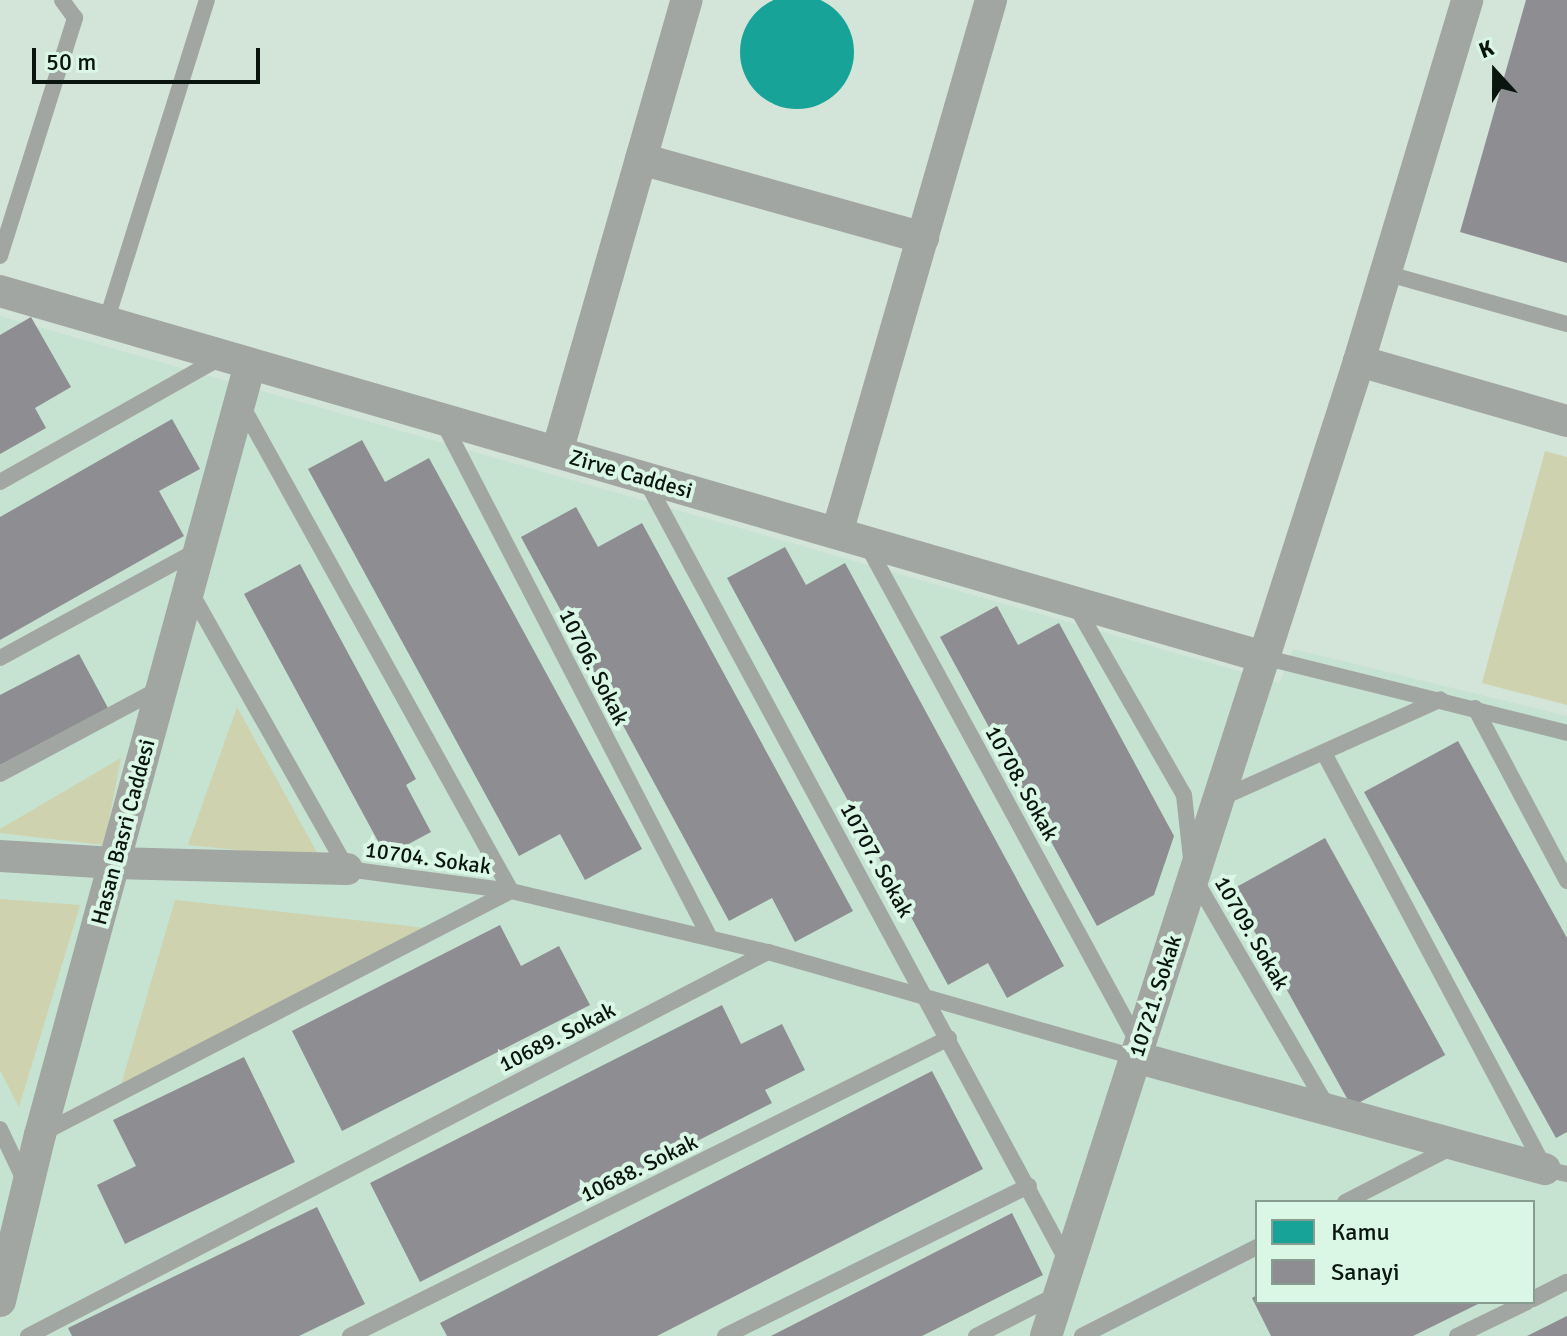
<!DOCTYPE html>
<html>
<head>
<meta charset="utf-8">
<style>
	body { margin:0 }
	#map { position:relative; width:1567px; height:1336px; overflow:hidden; background:#d3e4d9; font-family:Signika,sans-serif }
	div>[style] { position:absolute }
	[style*='--x'] { left:calc(var(--x)*1px); top:calc(var(--y)*1px); width:calc(var(--w)*1px); rotate:calc(var(--a)*1deg) }
	.built>* { inset:0; background:#c6e2d1 }
	.green>* { inset:0; background:#ced2ae }
	.public>* { inset:0; background:#17a398 }
	.round { border-radius:50% }
	.industry>* { inset:0; background:#8d8d92; transform-origin:0 0 }
	.service>* { height:16px; margin:-8px; padding:0 8px; transform-origin:8px; border-radius:8px; background:#a2a6a2 }
	.minor>* { height:32px; margin:-16px; padding:0 16px; transform-origin:16px; border-radius:16px; background:#a2a6a2 }
	span { translate:-50% -50%; white-space:nowrap; text-align:center; line-height:1.15; -webkit-text-stroke:8px #daf7e5; paint-order:stroke }
	.street-label { font-size:22px; color:#0a150f }
	.legend { position:absolute; left:1255px; top:1200px; width:280px; height:104px; box-sizing:border-box; background:#daf7e5; border:2px solid #879d8f; margin:0; padding:10px 14px; list-style:none; font-size:24px; color:#0a150f }
	.legend li { display:flex; align-items:center; gap:16px; height:40px }
	.legend b { width:40px; border:2px solid #879d8f }
	.north { position:absolute; left:1455px; top:32px; width:80px; height:80px; -webkit-text-stroke:6px #daf7e5; paint-order:stroke; rotate:339deg; font-size:22px; font-weight:700; line-height:32px; text-align:center; color:#0a150f }
	.north::after { content:''; display:block; margin:auto; width:28px; height:36px; background:#0a150f; clip-path:polygon(50% 0,100% 100%,50% 72%,0 100%) }
	.scale { position:absolute; left:32px; top:48px; width:228px; height:36px; box-sizing:border-box; border:4px solid #0a150f; border-top:0; padding-left:10px; font-size:24px; line-height:28px; white-space:nowrap; color:#0a150f; -webkit-text-stroke:6px #daf7e5; paint-order:stroke }
</style>
</head>
<body>
<div id="map">
	<div class="built">
		<i style="clip-path:polygon(evenodd,0 316px,1280px 683px,1293px 649px,1567px 716px,1567px 1336px,0 1336px,0 316px,1257px 1202px,1533px 1202px,1533px 1302px,1257px 1302px,1257px 1202px)"></i>
	</div>
	<div class="green">
		<i style="clip-path:polygon(1545px 451px,1567px 457px,1567px 705px,1482px 683px)"></i>
		<i style="clip-path:polygon(237px 707px,320px 858px,188px 845px)"></i>
		<i style="clip-path:polygon(121px 758px,104px 845px,0 833px,0 829px)"></i>
		<i style="clip-path:polygon(0 899px,80px 905px,19px 1107px,0 1070px)"></i>
		<i style="clip-path:polygon(175px 900px,426px 928px,121px 1085px)"></i>
	</div>
	<div class="public">
		<i class="round" style="left:740px;top:-5px;width:114px;height:114px"></i>
	</div>
	<div class="industry">
		<i style="clip-path:polygon(1526px 0,1567px 0,1567px 263px,1460px 232px)"></i>
		<i style="clip-path:polygon(31px 317px,71px 387px,35px 408px,46px 428px,0 454px,0 335px)"></i>
		<i style="clip-path:polygon(172px 419px,200px 469px,159px 491px,184px 536px,0 640px,0 517px)"></i>
		<i style="clip-path:polygon(362px 440px,385px 482px,429px 458px,642px 849px,585px 880px,560px 834px,519px 856px,308px 469px)"></i>
		<i style="clip-path:polygon(576px 507px,598px 547px,642px 523px,853px 911px,795px 942px,772px 898px,729px 921px,521px 537px)"></i>
		<i style="clip-path:polygon(785px 547px,806px 585px,845px 563px,1064px 966px,1007px 998px,988px 963px,948px 985px,727px 578px)"></i>
		<i style="clip-path:polygon(300px 564px,416px 779px,406px 785px,431px 832px,386px 856px,244px 594px)"></i>
		<i style="clip-path:polygon(997px 606px,1018px 645px,1059px 623px,1174px 836px,1154px 895px,1097px 926px,940px 637px)"></i>
		<i style="clip-path:polygon(79px 654px,108px 708px,0 765px,0 695px)"></i>
		<i style="clip-path:polygon(1458px 741px,1567px 938px,1567px 1132px,1556px 1138px,1364px 792px)"></i>
		<i style="left:1325px;top:838px;width:248px;height:107px;rotate:61deg"></i>
		<i style="clip-path:polygon(500px 925px,521px 966px,559px 946px,590px 1005px,342px 1131px,292px 1031px)"></i>
		<i style="clip-path:polygon(722px 1005px,741px 1044px,782px 1024px,805px 1070px,765px 1090px,772px 1103px,420px 1282px,370px 1183px)"></i>
		<i style="clip-path:polygon(244px 1057px,295px 1162px,125px 1244px,97px 1185px,136px 1166px,113px 1120px)"></i>
		<i style="clip-path:polygon(932px 1071px,983px 1169px,657px 1336px,447px 1336px,440px 1323px)"></i>
		<i style="clip-path:polygon(317px 1207px,365px 1304px,299px 1336px,72px 1336px,68px 1328px)"></i>
		<i style="clip-path:polygon(1012px 1213px,1043px 1275px,922px 1336px,771px 1336px)"></i>
		<i style="clip-path:polygon(1257px 1295px,1257px 1302px,1482px 1302px,1413px 1336px,1271px 1336px,1252px 1298px)"></i>
		<i style="clip-path:polygon(1567px 1316px,1567px 1336px,1527px 1336px)"></i>
	</div>
	<div class="service">
		<i style="--x:0;--y:256;--w:250;--a:-72.5"></i>
		<i style="--x:75;--y:18;--w:22;--a:-126"></i>
		<i style="--x:1385;--y:273;--w:189;--a:15.7"></i>
		<i style="--x:106;--y:322;--w:337;--a:-72.6"></i>
		<i style="--x:442;--y:420;--w:581;--a:62.64"></i>
		<i style="--x:645;--y:479;--w:889;--a:61.65"></i>
		<i style="--x:0;--y:482;--w:255;--a:-29.4"></i>
		<i style="--x:866;--y:543;--w:569;--a:61.45"></i>
		<i style="--x:190;--y:591;--w:319;--a:60.5"></i>
		<i style="--x:347;--y:869;--w:165;--a:7.6"></i>
		<i style="--x:511;--y:891;--w:264;--a:13.4"></i>
		<i style="--x:1074;--y:603;--w:221;--a:60.2"></i>
		<i style="--x:1184;--y:795;--w:81;--a:83.7"></i>
		<i style="--x:1193;--y:876;--w:266;--a:59.8"></i>
		<i style="--x:1263;--y:657;--w:313;--a:14"></i>
		<i style="--x:0;--y:658;--w:226;--a:-28.6"></i>
		<i style="--x:1475;--y:708;--w:196;--a:62"></i>
		<i style="--x:1324;--y:753;--w:471;--a:62"></i>
		<i style="--x:1545;--y:1169;--w:23;--a:13"></i>
		<i style="--x:0;--y:774;--w:183;--a:-28.1"></i>
		<i style="--x:1219;--y:799;--w:243;--a:-24.2"></i>
		<i style="--x:0;--y:1129;--w:59;--a:64.7"></i>
		<i style="--x:41;--y:1134;--w:529;--a:-27.34"></i>
		<i style="--x:511;--y:891;--w:557;--a:-119"></i>
		<i style="--x:1345;--y:1202;--w:123;--a:-27.2"></i>
		<i style="--x:1533;--y:1299;--w:38;--a:-27"></i>
		<i style="--x:28;--y:1336;--w:834;--a:-27.43"></i>
		<i style="--x:768;--y:952;--w:382;--a:16"></i>
		<i style="--x:350;--y:1336;--w:669;--a:-26.45"></i>
		<i style="--x:725;--y:1336;--w:339;--a:-26.3"></i>
		<i style="--x:976;--y:1336;--w:90;--a:-27.1"></i>
		<i style="--x:1082;--y:1336;--w:196;--a:-27"></i>
		<i style="--x:1457;--y:1336;--w:78;--a:-25.9"></i>
	</div>
	<div class="minor">
		<i style="--x:641;--y:159;--w:293;--a:15.6"></i>
		<i style="--x:0;--y:291;--w:1315;--a:16.16"></i>
		<i style="--x:1359;--y:361;--w:216;--a:16.1"></i>
		<i style="--x:557;--y:452;--w:470;--a:-74"></i>
		<i style="--x:837;--y:533;--w:555;--a:-73.88"></i>
		<i style="--x:0;--y:856;--w:114;--a:3.5"></i>
		<i style="--x:114;--y:863;--w:233;--a:1.5"></i>
		<i style="--x:1135;--y:1057;--w:425;--a:15.3"></i>
		<i style="--x:0;--y:1301;--w:171;--a:-76.5"></i>
		<i style="--x:40;--y:1135;--w:799;--a:-74.76"></i>
		<i style="--x:1046;--y:1336;--w:1024;--a:-72.2"></i>
		<i style="--x:1359;--y:361;--w:377;--a:-73.3"></i>
	</div>
	<div class="street-label">
		<span style="left:631px;top:474px;rotate:16deg">Zirve Caddesi</span>
		<span style="left:594px;top:667px;rotate:63deg">10706. Sokak</span>
		<span style="left:1022px;top:783px;rotate:61deg">10708. Sokak</span>
		<span style="left:123px;top:832px;rotate:-75deg">Hasan Basri Caddesi</span>
		<span style="left:428px;top:858px;rotate:8deg">10704. Sokak</span>
		<span style="left:877px;top:860px;rotate:61deg">10707. Sokak</span>
		<span style="left:1252px;top:933px;rotate:60deg">10709. Sokak</span>
		<span style="left:1155px;top:996px;rotate:-72deg">10721. Sokak</span>
		<span style="left:557px;top:1037px;rotate:-27deg">10689. Sokak</span>
		<span style="left:639px;top:1168px;rotate:-26deg">10688. Sokak</span>
	</div>
	<ul class="legend">
	<li><b style="height:22px;background:#17a398"></b>Kamu</li>
	<li><b style="height:22px;background:#8d8d92"></b>Sanayi</li>
	</ul>
	<div class="north">K</div>
	<div class="scale">50 m</div>
</div>
</body>
</html>
